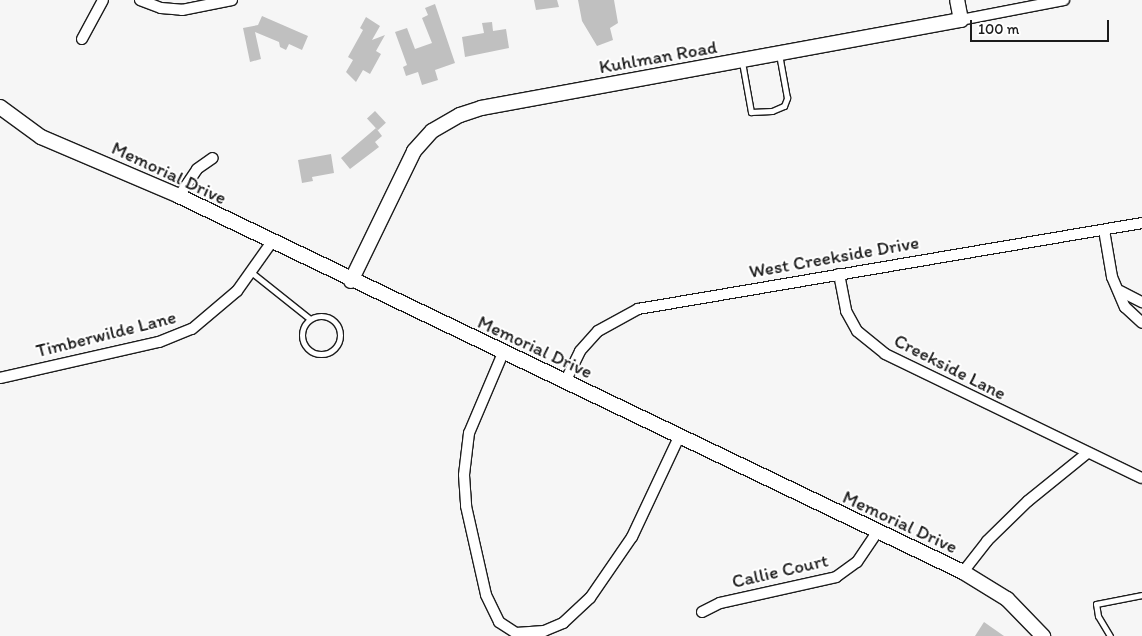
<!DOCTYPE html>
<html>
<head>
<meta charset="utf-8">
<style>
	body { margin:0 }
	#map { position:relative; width:1142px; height:636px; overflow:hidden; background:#f6f6f6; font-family:Itim,sans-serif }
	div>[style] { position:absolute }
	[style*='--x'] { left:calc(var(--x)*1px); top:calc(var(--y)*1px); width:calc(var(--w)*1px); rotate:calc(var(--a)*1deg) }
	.building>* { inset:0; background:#c0c0c0; transform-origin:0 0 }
	.roads { filter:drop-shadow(1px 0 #1c1c1c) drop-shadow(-1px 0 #1c1c1c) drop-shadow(0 1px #1c1c1c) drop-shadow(0 -1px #1c1c1c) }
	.lane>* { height:5px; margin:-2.5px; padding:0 2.5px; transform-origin:2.5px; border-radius:2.5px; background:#fff }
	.lane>.ring { margin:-2.5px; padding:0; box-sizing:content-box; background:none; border:5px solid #fff; border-radius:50% }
	.street>* { height:10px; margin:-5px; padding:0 5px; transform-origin:5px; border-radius:5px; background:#fff }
	.secondary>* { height:14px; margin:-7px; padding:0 7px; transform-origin:7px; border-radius:7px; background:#fff }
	span { translate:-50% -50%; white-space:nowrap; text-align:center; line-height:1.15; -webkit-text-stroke:4px #fff; paint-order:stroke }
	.street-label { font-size:19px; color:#1c1c1c }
	.scale { position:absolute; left:970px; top:20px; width:139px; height:22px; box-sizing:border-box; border:2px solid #1c1c1c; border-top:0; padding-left:6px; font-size:15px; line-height:18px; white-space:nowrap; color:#1c1c1c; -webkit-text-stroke:4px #fff; paint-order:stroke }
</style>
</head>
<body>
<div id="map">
	<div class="building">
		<i style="clip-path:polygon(534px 0,557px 0,559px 7px,536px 10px)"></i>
		<i style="clip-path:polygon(578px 0,614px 0,618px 23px,610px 28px,613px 40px,597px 46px,582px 21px)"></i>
		<i style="clip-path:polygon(435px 4px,455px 63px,435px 70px,438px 80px,422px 85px,418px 72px,406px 76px,403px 67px,407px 65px,395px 32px,407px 28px,415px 49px,432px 43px,422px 18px,428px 15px,425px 8px)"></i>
		<i style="clip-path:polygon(262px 16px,308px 36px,302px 50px,289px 44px,286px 50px,280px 47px,279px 42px,255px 32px,261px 59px,250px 62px,243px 28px,258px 25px)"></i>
		<i style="clip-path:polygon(366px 17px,380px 26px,372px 40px,385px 35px,376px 51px,381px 54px,370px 74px,363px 70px,356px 82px,346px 72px,353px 60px,348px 57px,363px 30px,360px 28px)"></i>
		<i style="clip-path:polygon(492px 22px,493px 31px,506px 29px,509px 48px,465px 57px,462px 37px,484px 33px,482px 23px)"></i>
		<i style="left:375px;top:111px;width:16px;height:11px;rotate:47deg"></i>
		<i style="clip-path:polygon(376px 128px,382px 136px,375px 142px,379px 147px,350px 169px,341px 158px)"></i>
		<i style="clip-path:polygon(331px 154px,334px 173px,312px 177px,313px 181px,302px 183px,298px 160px)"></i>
		<i style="clip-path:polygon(984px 622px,1004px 636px,975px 636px)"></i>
	</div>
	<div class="roads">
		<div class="lane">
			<i style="--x:742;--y:62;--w:51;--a:79.8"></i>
			<i style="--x:751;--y:112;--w:21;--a:-3"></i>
			<i style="--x:772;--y:111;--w:13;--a:-23"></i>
			<i style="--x:784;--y:106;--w:9;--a:-69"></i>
			<i style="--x:787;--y:98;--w:45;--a:-100.3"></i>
			<i style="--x:251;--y:272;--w:75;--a:38.5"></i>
			<i class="ring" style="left:302px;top:316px;width:33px;height:33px"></i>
			<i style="--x:1110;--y:636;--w:23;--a:-121"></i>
			<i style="--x:1098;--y:616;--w:12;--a:-99"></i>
			<i style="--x:1096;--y:604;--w:47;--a:-11.1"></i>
		</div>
		<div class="street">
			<i style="--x:140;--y:0;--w:22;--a:21"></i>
			<i style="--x:161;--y:8;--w:21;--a:5"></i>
			<i style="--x:182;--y:10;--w:51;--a:-11.3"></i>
			<i style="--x:961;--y:20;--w:105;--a:-11"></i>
			<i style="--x:82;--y:39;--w:44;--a:-61.7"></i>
			<i style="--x:179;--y:196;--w:32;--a:-56"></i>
			<i style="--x:197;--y:169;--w:19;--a:-35"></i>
			<i style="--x:1104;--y:230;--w:48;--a:80.3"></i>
			<i style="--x:1112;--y:277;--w:33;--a:67"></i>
			<i style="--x:1125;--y:307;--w:23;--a:43"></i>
			<i style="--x:839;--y:274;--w:38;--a:79"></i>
			<i style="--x:846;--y:311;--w:23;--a:61"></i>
			<i style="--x:857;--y:331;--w:36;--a:39"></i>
			<i style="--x:885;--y:354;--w:285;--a:25.8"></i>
			<i style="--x:1120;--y:291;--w:25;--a:27"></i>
			<i style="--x:503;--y:353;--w:87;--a:113"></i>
			<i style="--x:469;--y:433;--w:42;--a:96.8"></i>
			<i style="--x:464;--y:475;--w:31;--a:86"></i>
			<i style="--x:466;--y:506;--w:91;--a:77.3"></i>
			<i style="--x:486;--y:595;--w:30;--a:64"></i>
			<i style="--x:499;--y:622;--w:20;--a:33"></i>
			<i style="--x:516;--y:633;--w:28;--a:-4"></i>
			<i style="--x:544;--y:631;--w:21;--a:-23"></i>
			<i style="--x:563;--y:623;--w:37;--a:-43"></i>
			<i style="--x:590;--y:598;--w:74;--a:-55.5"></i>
			<i style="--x:632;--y:537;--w:110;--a:-64.8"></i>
			<i style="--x:0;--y:378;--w:163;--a:-12.8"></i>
			<i style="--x:159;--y:342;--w:35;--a:-22"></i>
			<i style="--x:192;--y:329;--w:59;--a:-40.2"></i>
			<i style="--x:237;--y:291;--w:59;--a:-54.7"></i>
			<i style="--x:565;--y:382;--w:34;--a:-64"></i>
			<i style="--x:580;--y:351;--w:27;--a:-48"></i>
			<i style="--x:598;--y:331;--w:46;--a:-28.8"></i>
			<i style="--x:638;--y:309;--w:511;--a:-9.68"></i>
			<i style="--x:963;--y:572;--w:39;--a:-52"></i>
			<i style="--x:987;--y:541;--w:57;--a:-44.3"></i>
			<i style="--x:1028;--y:501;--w:75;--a:-39"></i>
			<i style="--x:702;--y:612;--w:20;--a:-27"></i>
			<i style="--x:720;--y:603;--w:119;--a:-12.6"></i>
			<i style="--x:836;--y:577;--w:26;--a:-36"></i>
			<i style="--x:857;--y:562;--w:36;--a:-56"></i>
		</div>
		<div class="secondary">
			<i style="--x:0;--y:107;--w:51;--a:36.2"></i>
			<i style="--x:41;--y:137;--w:150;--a:23.1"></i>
			<i style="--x:179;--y:196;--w:870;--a:25.62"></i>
			<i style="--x:963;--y:572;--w:52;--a:31.5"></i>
			<i style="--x:1007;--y:599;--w:52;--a:45.8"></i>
			<i style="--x:351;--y:281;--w:144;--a:-64.1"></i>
			<i style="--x:414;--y:151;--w:27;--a:-48"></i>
			<i style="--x:432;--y:131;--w:32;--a:-30"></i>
			<i style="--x:460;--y:115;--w:22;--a:-18"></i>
			<i style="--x:481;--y:108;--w:488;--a:-10.4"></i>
			<i style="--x:961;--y:20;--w:20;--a:-101"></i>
		</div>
	</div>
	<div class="street-label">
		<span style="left:658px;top:57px;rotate:-10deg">Kuhlman Road</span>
		<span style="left:169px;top:173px;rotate:25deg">Memorial Drive</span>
		<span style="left:834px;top:257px;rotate:-10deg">West Creekside Drive</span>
		<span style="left:106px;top:334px;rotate:-14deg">Timberwilde Lane</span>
		<span style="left:535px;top:347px;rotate:25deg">Memorial Drive</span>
		<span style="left:950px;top:367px;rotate:27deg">Creekside Lane</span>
		<span style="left:900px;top:522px;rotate:25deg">Memorial Drive</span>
		<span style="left:780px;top:571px;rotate:-13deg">Callie Court</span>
	</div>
	<div class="scale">100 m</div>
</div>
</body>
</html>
